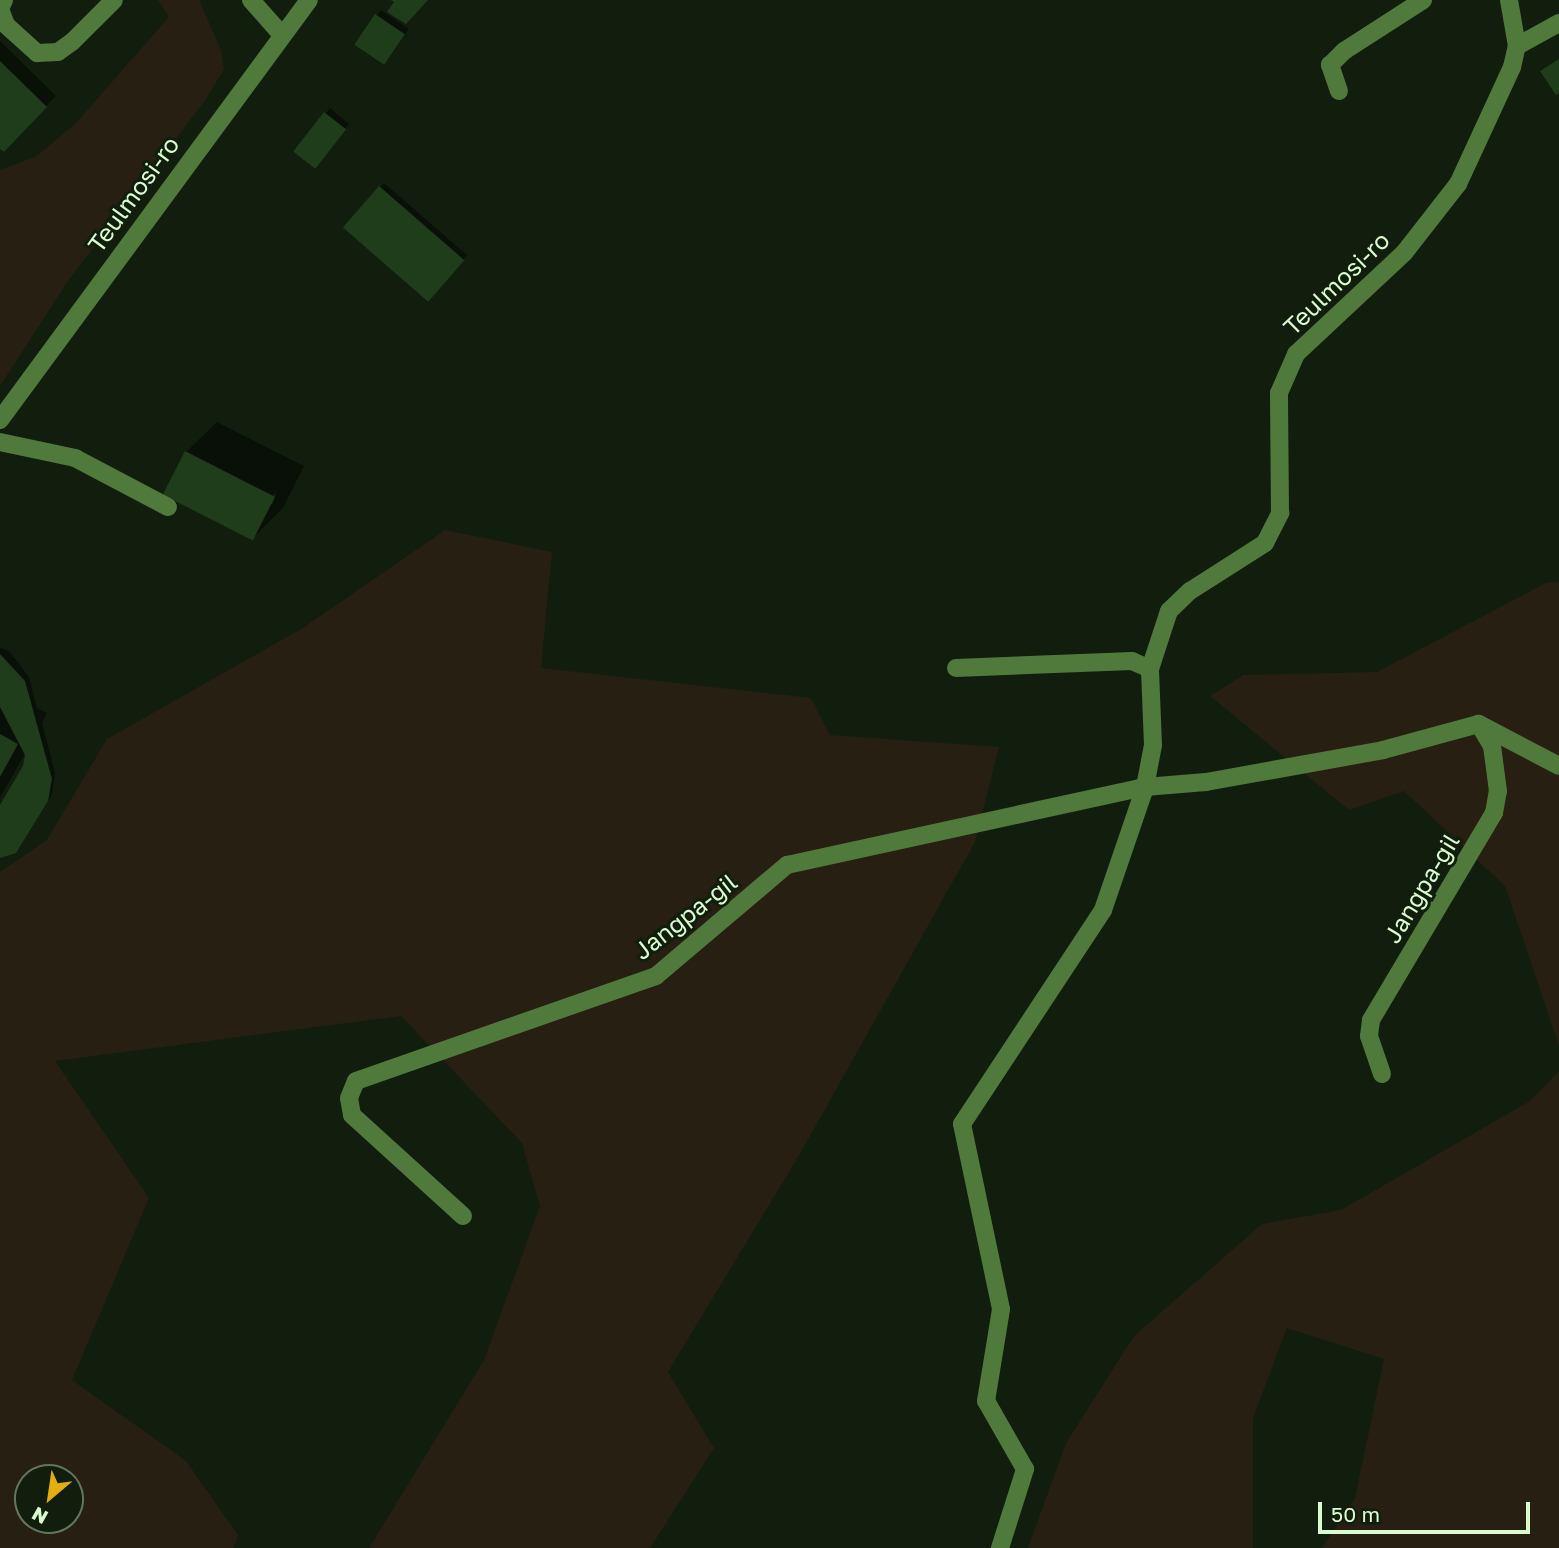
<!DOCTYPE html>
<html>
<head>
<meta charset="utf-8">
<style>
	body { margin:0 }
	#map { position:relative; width:1559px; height:1548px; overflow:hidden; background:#111e0e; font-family:"Golos Text",sans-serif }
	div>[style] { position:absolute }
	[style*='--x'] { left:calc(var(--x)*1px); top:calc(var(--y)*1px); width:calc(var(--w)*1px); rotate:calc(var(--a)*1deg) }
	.green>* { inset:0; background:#271f11 }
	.shadow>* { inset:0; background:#0007 }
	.building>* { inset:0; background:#203d1b; transform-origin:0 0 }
	.minor>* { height:18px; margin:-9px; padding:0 9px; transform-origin:9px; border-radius:9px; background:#50793c }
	span { translate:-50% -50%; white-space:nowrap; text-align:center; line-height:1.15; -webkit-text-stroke:6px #111e0e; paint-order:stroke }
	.street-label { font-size:24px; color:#d9fbce }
	.north { position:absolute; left:14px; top:1464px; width:70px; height:70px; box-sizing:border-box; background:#111e0e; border:2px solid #61765b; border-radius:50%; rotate:209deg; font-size:19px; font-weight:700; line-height:28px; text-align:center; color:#d9fbce }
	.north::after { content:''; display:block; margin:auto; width:24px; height:32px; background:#e4ae11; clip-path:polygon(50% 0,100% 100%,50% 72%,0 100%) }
	.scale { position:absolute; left:1318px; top:1502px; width:212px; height:32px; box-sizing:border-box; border:4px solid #d9fbce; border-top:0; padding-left:9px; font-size:21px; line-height:24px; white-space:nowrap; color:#d9fbce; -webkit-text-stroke:5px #111e0e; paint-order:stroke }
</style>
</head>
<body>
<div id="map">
	<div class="green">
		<i style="clip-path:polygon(158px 0,199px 0,221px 50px,224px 69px,206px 99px,68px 281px,0 386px,0 170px,37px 156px,76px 123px,169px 17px)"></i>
		<i style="clip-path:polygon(evenodd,445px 530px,552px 552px,541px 668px,811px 698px,830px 735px,999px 747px,975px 842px,801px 1152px,668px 1372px,714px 1448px,650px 1548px,369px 1548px,484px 1360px,540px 1206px,522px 1143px,401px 1016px,55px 1061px,149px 1198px,72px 1380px,186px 1461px,238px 1535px,234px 1548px,0 1548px,0 872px,47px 840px,107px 739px,303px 628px,445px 530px,28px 1478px,70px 1478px,70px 1520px,28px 1520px,28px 1478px)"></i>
		<i style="clip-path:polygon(1559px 582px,1559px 1046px,1505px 886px,1404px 791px,1349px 810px,1210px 696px,1243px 675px,1377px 672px,1546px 583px)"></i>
		<i style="clip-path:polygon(1559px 1071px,1559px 1548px,1322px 1548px,1355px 1498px,1384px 1359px,1287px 1328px,1253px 1418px,1253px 1548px,1028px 1548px,1066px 1443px,1134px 1336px,1262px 1224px,1341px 1210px,1530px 1101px)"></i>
	</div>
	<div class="shadow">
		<i style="clip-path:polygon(381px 10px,409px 29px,388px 59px,356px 44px)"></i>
		<i style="clip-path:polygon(0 41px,56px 96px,4px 150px,0 146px)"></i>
		<i style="clip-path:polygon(330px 108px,349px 124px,319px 161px,295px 150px)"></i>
		<i style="clip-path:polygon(384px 183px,467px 255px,432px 295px,380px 187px)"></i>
		<i style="clip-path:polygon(evenodd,217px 422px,304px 466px,283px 508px,253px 538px,186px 452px,217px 422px,277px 488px,273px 504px,269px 504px,277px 488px)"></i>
		<i style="clip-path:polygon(0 647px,10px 652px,29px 677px,37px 708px,47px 713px,42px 723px,55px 773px,52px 795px,20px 846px,0 857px,0 809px,25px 767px,27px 750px,0 798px)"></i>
	</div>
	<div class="building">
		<i style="clip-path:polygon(391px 0,428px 0,406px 24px,387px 12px,394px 2px)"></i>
		<i style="left:375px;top:14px;width:36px;height:37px;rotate:34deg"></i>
		<i style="clip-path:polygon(1559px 59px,1559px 93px,1556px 95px,1540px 71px)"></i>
		<i style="clip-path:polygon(0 61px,47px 107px,4px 152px,0 149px)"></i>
		<i style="left:324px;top:112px;width:28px;height:50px;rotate:38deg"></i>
		<i style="left:379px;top:186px;width:113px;height:55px;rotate:41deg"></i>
		<i style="left:185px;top:451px;width:101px;height:49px;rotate:27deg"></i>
		<i style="clip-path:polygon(0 654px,25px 681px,52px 779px,48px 801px,16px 853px,0 858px,0 805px,23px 766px,25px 755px,0 707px)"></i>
		<i style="clip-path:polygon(0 734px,18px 744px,0 777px)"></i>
	</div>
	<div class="minor">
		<i style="--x:4;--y:0;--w:10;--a:114"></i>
		<i style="--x:0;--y:9;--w:17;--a:69"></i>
		<i style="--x:6;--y:25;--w:42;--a:42.1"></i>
		<i style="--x:37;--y:53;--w:21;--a:-3"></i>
		<i style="--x:58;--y:52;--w:17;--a:-36"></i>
		<i style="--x:72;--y:42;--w:59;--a:-45"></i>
		<i style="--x:251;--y:0;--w:47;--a:48.5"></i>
		<i style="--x:1517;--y:46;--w:48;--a:-28.7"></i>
		<i style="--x:1339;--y:91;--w:28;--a:-109"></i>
		<i style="--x:1330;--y:65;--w:20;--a:-45"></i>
		<i style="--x:1344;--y:51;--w:94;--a:-32.8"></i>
		<i style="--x:0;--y:420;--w:521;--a:-53.66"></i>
		<i style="--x:0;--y:442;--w:77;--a:12"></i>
		<i style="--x:75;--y:458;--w:105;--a:27.8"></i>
		<i style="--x:956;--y:668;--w:176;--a:-2.3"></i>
		<i style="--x:1132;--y:661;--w:20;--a:24"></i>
		<i style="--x:1382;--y:1074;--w:40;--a:-108.9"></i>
		<i style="--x:1369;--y:1036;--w:16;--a:-83"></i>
		<i style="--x:1371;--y:1020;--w:241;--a:-59.3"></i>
		<i style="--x:1494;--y:813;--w:22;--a:-80"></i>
		<i style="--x:1498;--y:791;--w:45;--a:-97.6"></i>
		<i style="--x:1492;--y:746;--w:26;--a:-121"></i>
		<i style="--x:463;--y:1216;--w:150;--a:-137.7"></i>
		<i style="--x:352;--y:1115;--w:17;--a:-100"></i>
		<i style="--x:349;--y:1098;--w:18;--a:-68"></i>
		<i style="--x:356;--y:1081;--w:318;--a:-19.3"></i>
		<i style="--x:656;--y:976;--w:172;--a:-40.3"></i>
		<i style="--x:787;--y:865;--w:366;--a:-12.3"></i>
		<i style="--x:1145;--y:787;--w:61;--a:-4.7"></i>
		<i style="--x:1206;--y:782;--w:180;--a:-10.2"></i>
		<i style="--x:1383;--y:750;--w:99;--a:-15.2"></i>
		<i style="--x:1479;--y:724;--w:90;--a:27.7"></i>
		<i style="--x:1000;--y:1548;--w:83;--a:-72.4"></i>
		<i style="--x:1025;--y:1469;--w:78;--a:-119.8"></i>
		<i style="--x:986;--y:1401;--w:93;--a:-80.7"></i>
		<i style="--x:1001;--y:1309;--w:189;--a:-101.9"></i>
		<i style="--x:962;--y:1124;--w:256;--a:-56.6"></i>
		<i style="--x:1103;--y:910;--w:130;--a:-71.1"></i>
		<i style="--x:1145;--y:787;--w:43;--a:-79.2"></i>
		<i style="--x:1153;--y:745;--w:76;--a:-92.3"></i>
		<i style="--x:1150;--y:669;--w:61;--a:-71.9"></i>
		<i style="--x:1169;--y:611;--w:29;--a:-44"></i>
		<i style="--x:1190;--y:591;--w:89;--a:-32.6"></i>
		<i style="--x:1265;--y:543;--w:34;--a:-63"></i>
		<i style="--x:1280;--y:513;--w:120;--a:-90.5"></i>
		<i style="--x:1279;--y:393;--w:43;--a:-66.4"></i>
		<i style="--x:1296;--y:354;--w:148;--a:-43.1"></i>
		<i style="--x:1404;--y:253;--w:88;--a:-52"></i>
		<i style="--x:1458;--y:184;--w:129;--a:-65.2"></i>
		<i style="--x:1512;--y:67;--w:22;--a:-77"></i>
		<i style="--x:1517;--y:46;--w:47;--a:-99.9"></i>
	</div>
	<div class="street-label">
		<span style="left:133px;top:194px;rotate:-54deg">Teulmosi-ro</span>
		<span style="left:1336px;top:283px;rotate:-44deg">Teulmosi-ro</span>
		<span style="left:1421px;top:888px;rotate:-59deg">Jangpa-gil</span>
		<span style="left:685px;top:916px;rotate:-38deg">Jangpa-gil</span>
	</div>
	<div class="north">N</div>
	<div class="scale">50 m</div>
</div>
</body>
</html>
